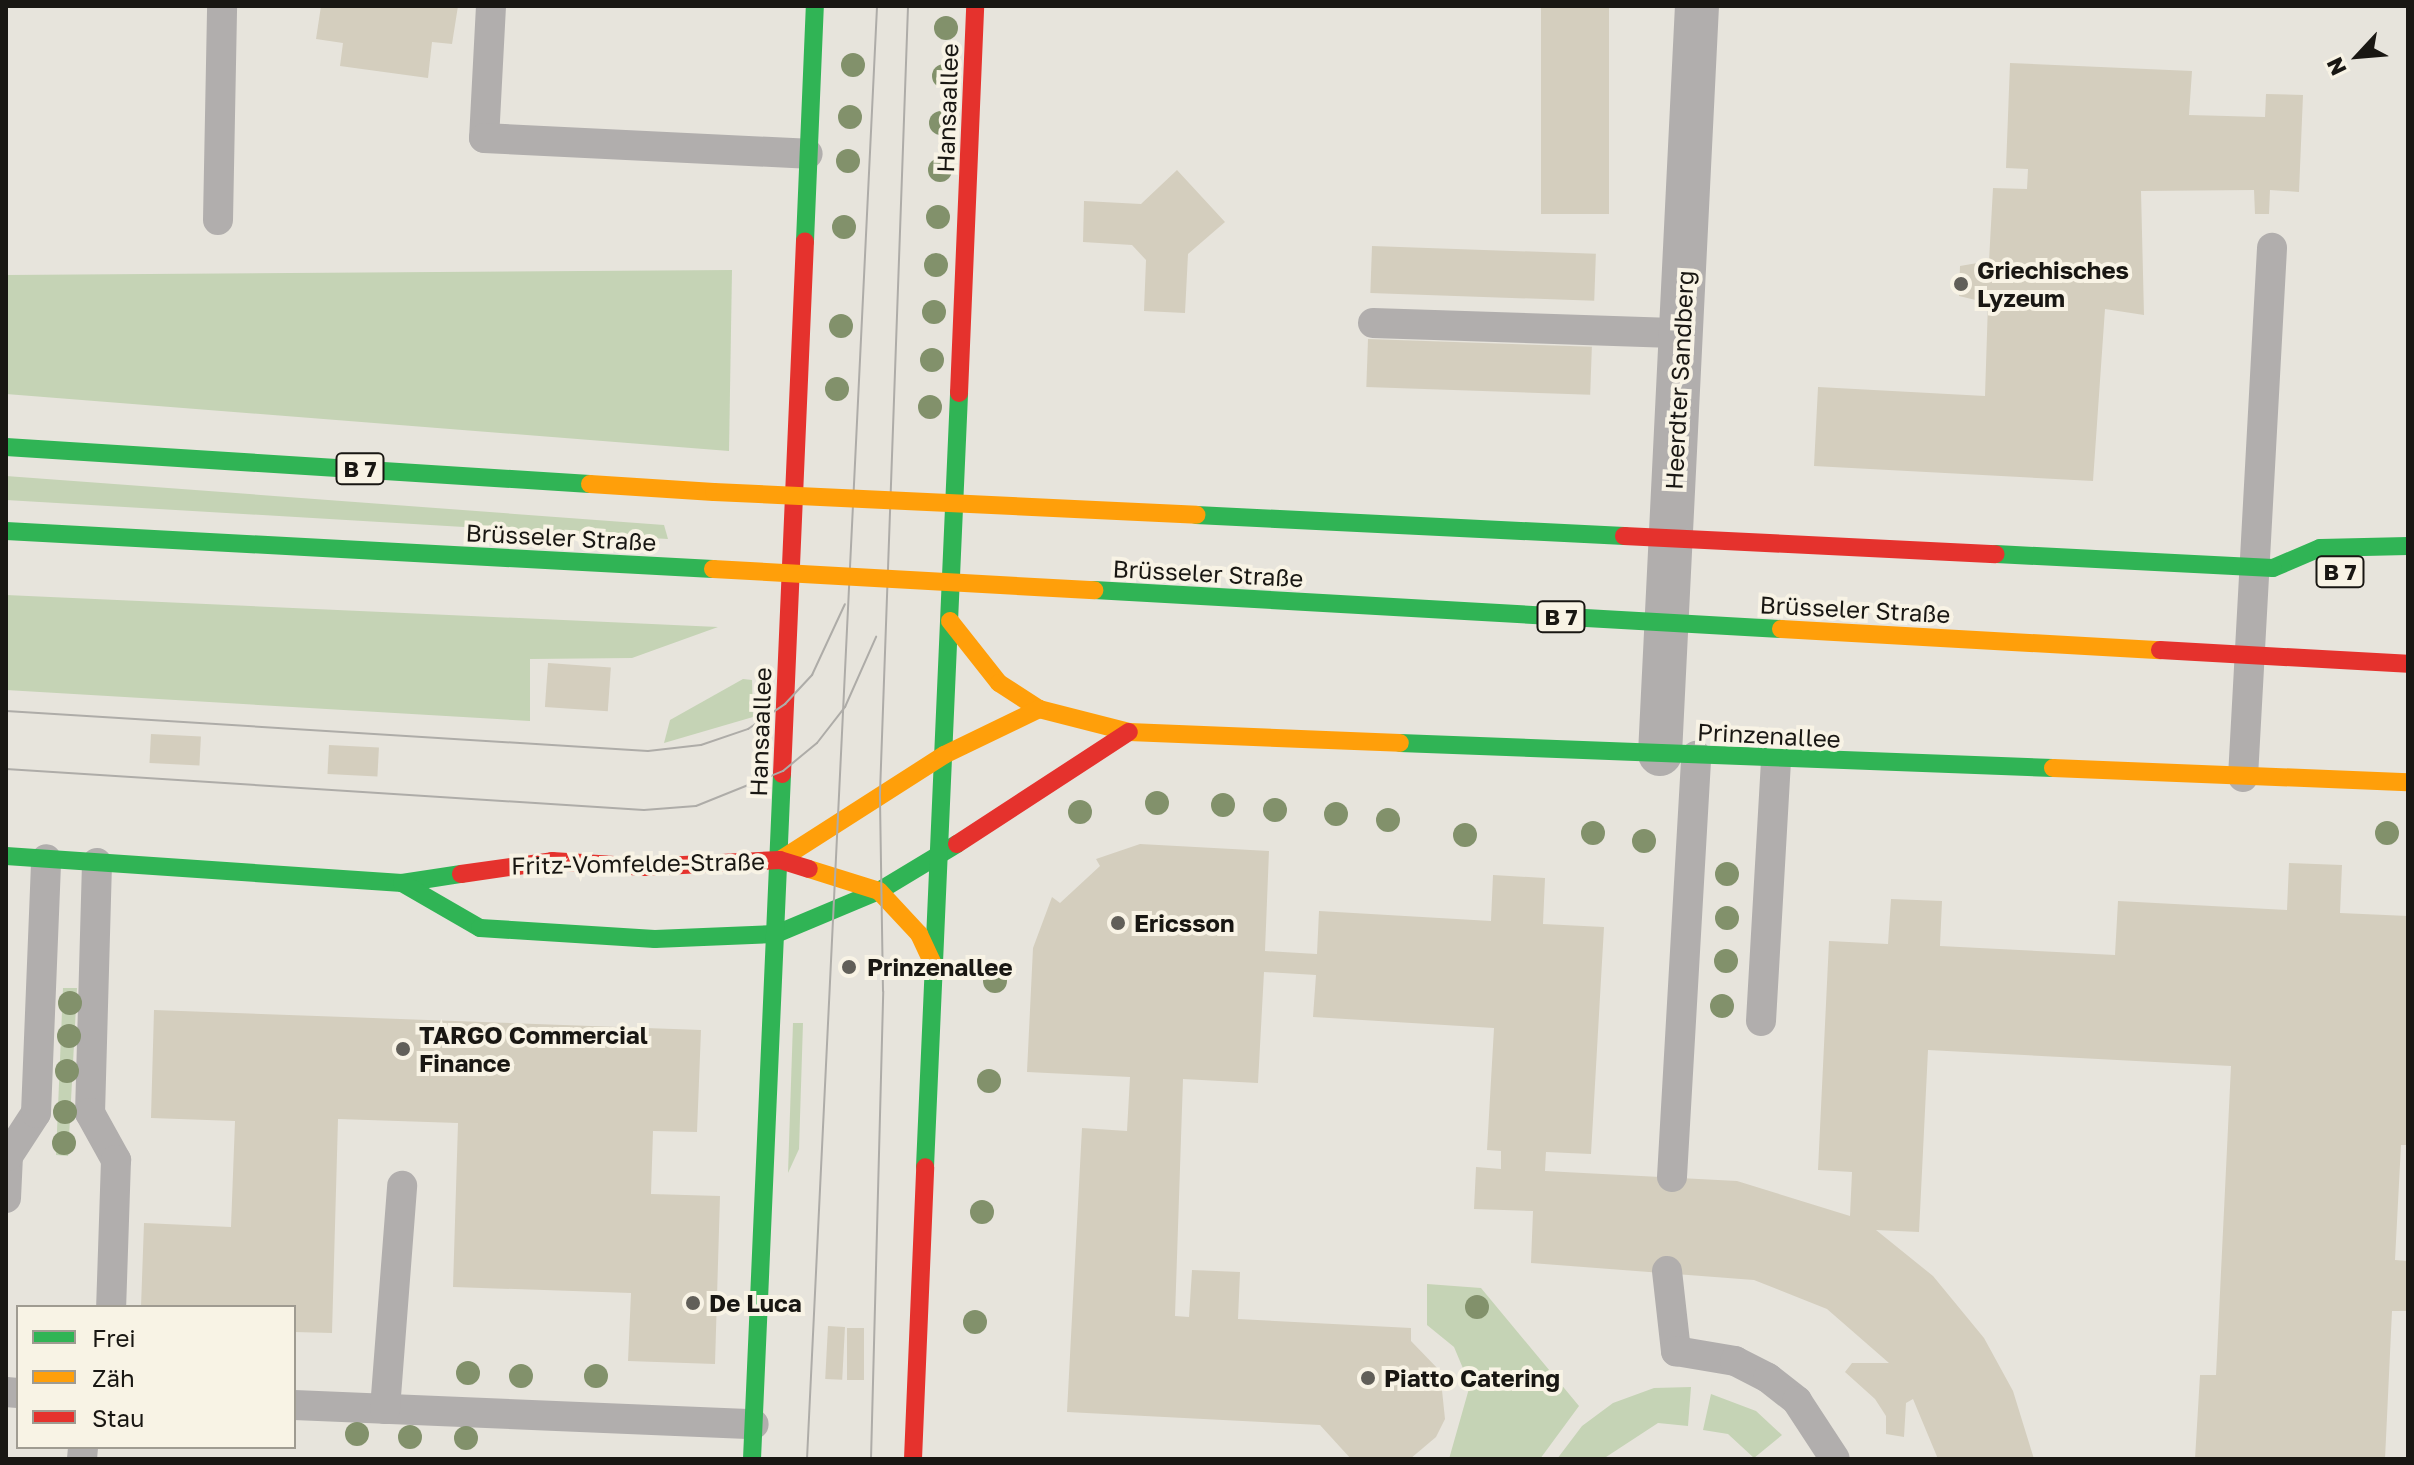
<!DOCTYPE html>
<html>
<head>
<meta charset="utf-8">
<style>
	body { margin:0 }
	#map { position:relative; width:2414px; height:1465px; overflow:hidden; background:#e7e4dc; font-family:"Golos Text",sans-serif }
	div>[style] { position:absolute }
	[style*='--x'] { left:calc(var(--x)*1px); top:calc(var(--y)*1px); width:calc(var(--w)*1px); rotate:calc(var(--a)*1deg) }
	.green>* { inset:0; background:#c5d3b5 }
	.building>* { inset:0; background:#d4cebe; transform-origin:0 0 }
	.lane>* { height:30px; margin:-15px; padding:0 15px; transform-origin:15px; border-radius:15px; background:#b1aead }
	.street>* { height:44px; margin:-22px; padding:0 22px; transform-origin:22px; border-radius:22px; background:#b1aead }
	.fast>* { height:18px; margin:-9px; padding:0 9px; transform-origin:9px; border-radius:9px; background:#30b455 }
	.slow>* { height:18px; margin:-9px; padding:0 9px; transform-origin:9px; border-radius:9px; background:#ff9f0a }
	.jam>* { height:18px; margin:-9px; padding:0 9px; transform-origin:9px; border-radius:9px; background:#e5322d }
	.tram>* { height:2px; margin:-1px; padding:0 1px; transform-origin:1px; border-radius:1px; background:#aeaca8 }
	.fast-bridge>* { height:18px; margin:-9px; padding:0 9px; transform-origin:9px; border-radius:9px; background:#30b455 }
	.slow-bridge>* { height:18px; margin:-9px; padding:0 9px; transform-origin:9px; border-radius:9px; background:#ff9f0a }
	.jam-bridge>* { height:18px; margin:-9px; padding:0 9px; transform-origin:9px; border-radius:9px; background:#e5322d }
	.trees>* { width:24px; height:24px; margin:-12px; border-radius:50%; background:#82916b }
	.dots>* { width:22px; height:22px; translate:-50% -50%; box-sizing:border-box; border:4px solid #f8f3e5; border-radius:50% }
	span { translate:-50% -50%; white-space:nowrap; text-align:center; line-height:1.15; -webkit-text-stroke:8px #f8f3e5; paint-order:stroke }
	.shield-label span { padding:2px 6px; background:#f8f3e5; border:2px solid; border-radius:6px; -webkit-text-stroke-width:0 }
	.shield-label { font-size:22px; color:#191713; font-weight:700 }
	.street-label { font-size:24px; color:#191713 }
	.poi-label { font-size:24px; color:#191713; font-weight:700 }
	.left { translate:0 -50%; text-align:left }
	.frame { position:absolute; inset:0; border:8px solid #191713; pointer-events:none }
	.legend { position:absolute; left:16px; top:1305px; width:280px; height:144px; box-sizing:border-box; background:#f8f3e5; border:2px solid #9f9b91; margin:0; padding:10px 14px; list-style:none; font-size:24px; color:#191713 }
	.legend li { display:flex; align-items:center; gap:16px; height:40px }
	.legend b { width:40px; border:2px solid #9f9b91 }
	.north { position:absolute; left:2318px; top:16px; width:80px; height:80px; -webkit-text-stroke:6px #f8f3e5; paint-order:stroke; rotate:244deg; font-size:22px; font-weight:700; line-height:32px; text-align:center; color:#191713 }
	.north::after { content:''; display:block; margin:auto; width:28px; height:36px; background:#191713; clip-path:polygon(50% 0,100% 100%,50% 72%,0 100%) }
</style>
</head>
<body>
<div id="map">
	<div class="green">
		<i style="clip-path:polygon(732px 270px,729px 451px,6px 394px,6px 275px)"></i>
		<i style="clip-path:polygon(6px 476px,664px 525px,668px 539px,6px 500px)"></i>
		<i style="clip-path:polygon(6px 595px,718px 627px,632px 658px,530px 659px,530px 721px,6px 690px)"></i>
		<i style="clip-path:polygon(743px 679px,752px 680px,753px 717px,664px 743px,670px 720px)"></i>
		<i style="clip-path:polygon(63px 988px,77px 988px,68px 1156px,56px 1155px)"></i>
		<i style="clip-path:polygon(793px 1023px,803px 1023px,799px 1149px,788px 1173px)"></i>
		<i style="clip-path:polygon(1427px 1284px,1481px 1288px,1579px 1406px,1540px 1459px,1449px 1459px,1470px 1385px,1454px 1347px,1427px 1325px)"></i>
		<i style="clip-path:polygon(1691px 1387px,1688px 1426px,1658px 1423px,1603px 1459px,1557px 1459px,1582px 1426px,1613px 1403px,1654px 1388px)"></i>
		<i style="clip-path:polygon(1711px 1394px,1756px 1411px,1782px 1435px,1754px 1458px,1728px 1434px,1703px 1430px)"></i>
	</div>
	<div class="building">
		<i style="clip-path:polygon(321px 6px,458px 6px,452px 44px,432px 42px,428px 78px,340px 66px,343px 43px,316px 39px)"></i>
		<i style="left:1541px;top:6px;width:68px;height:208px"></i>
		<i style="clip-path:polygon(2010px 63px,2192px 71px,2189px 115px,2265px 117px,2266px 94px,2303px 95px,2299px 192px,2270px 190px,2269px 214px,2255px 214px,2254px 190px,2141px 191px,2144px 315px,2105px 309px,2093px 481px,1814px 466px,1818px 387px,1985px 396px,1988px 303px,1959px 296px,1960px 266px,1989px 261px,1993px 188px,2027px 189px,2028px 169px,2006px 168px)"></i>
		<i style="clip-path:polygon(1177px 170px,1225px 222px,1188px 254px,1185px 313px,1144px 311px,1146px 260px,1132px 245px,1083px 242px,1084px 201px,1141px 204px)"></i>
		<i style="left:1372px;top:246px;width:224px;height:47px;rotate:2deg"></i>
		<i style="left:1368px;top:339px;width:224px;height:48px;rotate:2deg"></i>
		<i style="left:548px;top:663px;width:63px;height:44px;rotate:4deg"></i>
		<i style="left:151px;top:734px;width:50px;height:29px;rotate:3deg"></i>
		<i style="left:329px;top:745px;width:50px;height:29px;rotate:3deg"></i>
		<i style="clip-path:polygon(1140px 844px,1269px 851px,1265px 951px,1317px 954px,1319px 911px,1491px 921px,1493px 875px,1545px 878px,1543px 924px,1604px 927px,1591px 1154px,1546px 1152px,1545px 1171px,1737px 1181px,1850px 1216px,1852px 1172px,1818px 1170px,1829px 941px,1888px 944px,1891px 899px,1942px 901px,1940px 946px,2115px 955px,2118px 901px,2287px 910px,2289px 863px,2342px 865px,2340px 913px,2408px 916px,2408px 1145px,2401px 1145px,2395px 1260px,2408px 1261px,2408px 1311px,2392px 1311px,2385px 1459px,2195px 1459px,2200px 1375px,2216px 1375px,2231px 1066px,1928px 1050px,1919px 1232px,1876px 1230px,1933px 1276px,1984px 1338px,2013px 1391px,2034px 1459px,1938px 1459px,1913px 1399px,1906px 1403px,1904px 1437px,1886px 1434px,1886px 1416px,1875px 1399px,1845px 1372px,1852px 1363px,1889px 1363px,1827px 1309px,1754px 1280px,1531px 1263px,1533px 1211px,1474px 1209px,1476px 1167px,1501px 1169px,1501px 1151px,1487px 1150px,1494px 1028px,1313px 1017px,1316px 975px,1264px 972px,1258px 1083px,1183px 1079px,1175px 1316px,1189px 1317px,1192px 1270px,1240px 1272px,1238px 1319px,1411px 1328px,1411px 1341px,1440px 1371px,1445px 1419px,1436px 1437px,1410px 1459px,1351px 1459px,1320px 1425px,1067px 1412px,1082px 1128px,1127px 1131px,1130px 1077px,1027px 1072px,1033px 948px,1052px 897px,1060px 903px,1100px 866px,1096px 859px)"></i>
		<i style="clip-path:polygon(154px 1010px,701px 1030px,697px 1132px,653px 1131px,651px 1194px,720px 1196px,715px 1364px,628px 1361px,631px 1293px,453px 1287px,458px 1123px,338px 1119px,332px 1333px,294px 1332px,294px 1307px,141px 1307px,144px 1223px,231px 1227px,235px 1121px,151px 1118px)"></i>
		<i style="left:828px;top:1326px;width:17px;height:53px;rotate:3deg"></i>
		<i style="left:847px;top:1328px;width:17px;height:52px"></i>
	</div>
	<div class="lane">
		<i style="--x:491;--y:6;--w:132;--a:93"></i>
		<i style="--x:484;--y:138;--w:324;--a:2.8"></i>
		<i style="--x:218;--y:220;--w:214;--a:-88.9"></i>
		<i style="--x:1373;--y:323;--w:308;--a:1.9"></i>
		<i style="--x:2243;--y:777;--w:530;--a:-86.86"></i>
		<i style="--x:97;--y:863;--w:250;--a:91.6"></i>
		<i style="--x:90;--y:1113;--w:54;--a:61"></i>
		<i style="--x:116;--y:1160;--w:147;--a:91.9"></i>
		<i style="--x:1761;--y:1021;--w:261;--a:-86.7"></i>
		<i style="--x:1672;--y:1177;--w:422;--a:-86.7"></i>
		<i style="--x:6;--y:1198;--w:42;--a:-87.3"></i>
		<i style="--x:8;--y:1156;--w:51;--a:-56.9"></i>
		<i style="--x:36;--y:1113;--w:254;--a:-87.7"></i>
		<i style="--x:1667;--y:1271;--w:81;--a:83.6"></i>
		<i style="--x:1676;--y:1351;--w:60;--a:9.6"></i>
		<i style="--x:1735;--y:1361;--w:37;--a:27"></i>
		<i style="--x:1768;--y:1378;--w:37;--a:38"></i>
		<i style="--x:1797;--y:1401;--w:69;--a:56.8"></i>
		<i style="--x:6;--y:1392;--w:12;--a:5"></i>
		<i style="--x:294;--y:1405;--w:460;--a:2.4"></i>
		<i style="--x:385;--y:1409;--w:224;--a:-85.6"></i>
		<i style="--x:82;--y:1459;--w:12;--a:-85"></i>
	</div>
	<div class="street">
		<i style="--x:1660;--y:754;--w:749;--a:-87.17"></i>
	</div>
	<div class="fast">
		<i style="--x:805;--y:241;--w:235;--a:-87.6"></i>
		<i style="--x:6;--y:447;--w:585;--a:3.63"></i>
		<i style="--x:6;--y:531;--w:708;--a:3.08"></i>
		<i style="--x:2273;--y:568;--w:51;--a:-23.1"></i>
		<i style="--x:2320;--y:548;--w:88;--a:-1.3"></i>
		<i style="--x:1400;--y:743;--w:653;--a:2.19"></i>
		<i style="--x:6;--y:856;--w:397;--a:3.9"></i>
		<i style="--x:402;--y:883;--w:60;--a:-8.7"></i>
		<i style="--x:402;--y:883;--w:90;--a:30"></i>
		<i style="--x:480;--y:928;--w:175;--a:3.6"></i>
		<i style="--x:655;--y:939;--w:121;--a:-2.4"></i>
		<i style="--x:776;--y:934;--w:112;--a:-22.7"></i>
		<i style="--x:879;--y:891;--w:91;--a:-31.1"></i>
		<i style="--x:925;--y:1167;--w:775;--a:-87.48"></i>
		<i style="--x:752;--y:1459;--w:686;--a:-87.49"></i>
	</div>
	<div class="slow">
		<i style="--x:590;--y:484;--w:124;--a:3.7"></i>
		<i style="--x:950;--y:621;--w:79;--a:51.7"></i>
		<i style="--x:999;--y:683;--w:48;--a:33"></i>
		<i style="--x:1039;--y:709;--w:93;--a:14.3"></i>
		<i style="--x:1129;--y:732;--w:271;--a:2.3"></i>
		<i style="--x:2053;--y:768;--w:355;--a:2.3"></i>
		<i style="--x:780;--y:860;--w:195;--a:-32.6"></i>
		<i style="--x:944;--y:755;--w:106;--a:-25.8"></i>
		<i style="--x:809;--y:869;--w:73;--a:17.4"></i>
		<i style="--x:879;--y:891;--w:59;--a:47.1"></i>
		<i style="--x:919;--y:934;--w:40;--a:65"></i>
	</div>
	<div class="jam">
		<i style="--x:959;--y:393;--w:387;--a:-87.6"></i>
		<i style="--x:782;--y:774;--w:533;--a:-87.53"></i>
		<i style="--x:957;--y:844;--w:205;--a:-33.1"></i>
		<i style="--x:461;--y:874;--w:92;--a:-8.1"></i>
		<i style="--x:552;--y:861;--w:93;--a:3.7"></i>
		<i style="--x:645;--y:867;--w:135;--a:-3"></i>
		<i style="--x:780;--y:860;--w:30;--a:17"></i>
		<i style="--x:913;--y:1459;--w:292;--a:-87.6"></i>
	</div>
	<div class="tram">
		<i style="--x:6;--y:711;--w:643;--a:3.57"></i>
		<i style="--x:648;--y:751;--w:53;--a:-6.5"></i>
		<i style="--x:701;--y:745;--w:50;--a:-18.8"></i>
		<i style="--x:748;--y:729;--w:45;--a:-34"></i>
		<i style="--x:785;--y:704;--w:40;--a:-47"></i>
		<i style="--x:812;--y:675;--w:78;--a:-65.1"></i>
		<i style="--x:6;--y:769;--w:639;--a:3.68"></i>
		<i style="--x:644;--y:810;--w:52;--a:-4.4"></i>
		<i style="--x:696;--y:806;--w:94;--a:-21.9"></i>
		<i style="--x:783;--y:771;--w:44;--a:-39.5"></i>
		<i style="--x:817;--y:743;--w:46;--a:-52.1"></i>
		<i style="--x:845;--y:707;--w:77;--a:-66.1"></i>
		<i style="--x:807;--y:1459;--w:1455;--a:-87.24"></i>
		<i style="--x:871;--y:1459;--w:468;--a:-88.5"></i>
		<i style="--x:883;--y:991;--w:198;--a:-90.9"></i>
		<i style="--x:880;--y:793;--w:787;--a:-87.96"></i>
	</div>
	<div class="fast-bridge">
		<i style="--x:1196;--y:515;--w:429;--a:2.8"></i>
		<i style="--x:1996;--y:554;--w:277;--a:2.9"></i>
		<i style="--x:1094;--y:590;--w:688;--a:3.25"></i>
	</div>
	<div class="slow-bridge">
		<i style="--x:714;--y:492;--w:483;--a:2.7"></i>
		<i style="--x:713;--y:569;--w:382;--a:3.2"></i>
		<i style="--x:1781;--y:629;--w:380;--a:3.2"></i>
	</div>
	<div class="jam-bridge">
		<i style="--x:1624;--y:536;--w:372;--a:2.8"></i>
		<i style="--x:2160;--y:650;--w:248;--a:3.2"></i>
	</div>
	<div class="trees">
		<i style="left:946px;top:28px"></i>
		<i style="left:853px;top:65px"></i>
		<i style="left:944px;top:76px"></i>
		<i style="left:850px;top:117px"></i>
		<i style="left:941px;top:123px"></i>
		<i style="left:848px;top:161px"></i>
		<i style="left:940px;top:170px"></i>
		<i style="left:938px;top:217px"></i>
		<i style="left:844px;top:227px"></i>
		<i style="left:936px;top:265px"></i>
		<i style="left:934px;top:312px"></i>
		<i style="left:841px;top:326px"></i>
		<i style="left:932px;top:360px"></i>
		<i style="left:837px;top:389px"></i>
		<i style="left:930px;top:407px"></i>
		<i style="left:1157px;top:803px"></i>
		<i style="left:1223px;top:805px"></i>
		<i style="left:1275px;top:810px"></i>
		<i style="left:1080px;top:812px"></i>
		<i style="left:1336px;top:814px"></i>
		<i style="left:1388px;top:820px"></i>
		<i style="left:1593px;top:833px"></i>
		<i style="left:2387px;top:833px"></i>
		<i style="left:1465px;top:835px"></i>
		<i style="left:1644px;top:841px"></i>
		<i style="left:1727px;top:874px"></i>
		<i style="left:1727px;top:918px"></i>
		<i style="left:1726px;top:961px"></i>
		<i style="left:995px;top:981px"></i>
		<i style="left:70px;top:1003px"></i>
		<i style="left:1722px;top:1006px"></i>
		<i style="left:69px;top:1036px"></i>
		<i style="left:67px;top:1071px"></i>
		<i style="left:989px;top:1081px"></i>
		<i style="left:65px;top:1112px"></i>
		<i style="left:64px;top:1143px"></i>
		<i style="left:982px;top:1212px"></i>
		<i style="left:1477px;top:1307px"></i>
		<i style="left:975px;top:1322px"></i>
		<i style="left:468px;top:1373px"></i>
		<i style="left:521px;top:1376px"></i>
		<i style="left:596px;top:1376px"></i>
		<i style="left:357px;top:1434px"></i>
		<i style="left:410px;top:1437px"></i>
		<i style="left:466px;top:1438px"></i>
	</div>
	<div class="dots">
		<i style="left:1961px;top:284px;background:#615f59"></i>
		<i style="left:1118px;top:923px;background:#615f59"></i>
		<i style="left:849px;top:967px;background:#615f59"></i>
		<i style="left:403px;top:1049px;background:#615f59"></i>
		<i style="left:693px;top:1303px;background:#615f59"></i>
		<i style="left:1368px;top:1378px;background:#615f59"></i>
	</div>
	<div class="shield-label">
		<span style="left:360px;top:469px">B 7</span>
		<span style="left:2340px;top:572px">B 7</span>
		<span style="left:1561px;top:617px">B 7</span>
	</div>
	<div class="street-label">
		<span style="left:947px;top:108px;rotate:-88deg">Hansaallee</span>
		<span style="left:1679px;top:380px;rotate:-87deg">Heerdter Sandberg</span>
		<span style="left:561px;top:537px;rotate:3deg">Brüsseler Straße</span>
		<span style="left:1208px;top:573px;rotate:3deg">Brüsseler Straße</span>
		<span style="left:1855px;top:609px;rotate:3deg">Brüsseler Straße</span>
		<span style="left:760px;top:732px;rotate:-88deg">Hansaallee</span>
		<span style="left:1769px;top:735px;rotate:3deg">Prinzenallee</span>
		<span style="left:638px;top:863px;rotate:-1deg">Fritz-Vomfelde-Straße</span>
	</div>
	<div class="poi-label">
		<span class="left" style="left:1977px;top:284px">Griechisches<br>Lyzeum</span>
		<span class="left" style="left:1134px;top:923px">Ericsson</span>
		<span class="left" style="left:867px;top:967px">Prinzenallee</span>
		<span class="left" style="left:419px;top:1049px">TARGO Commercial<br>Finance</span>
		<span class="left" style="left:709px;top:1303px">De Luca</span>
		<span class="left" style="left:1384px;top:1378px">Piatto Catering</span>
	</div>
	<div class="frame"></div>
	<ul class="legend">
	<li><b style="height:10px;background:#30b455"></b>Frei</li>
	<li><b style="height:10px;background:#ff9f0a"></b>Zäh</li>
	<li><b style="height:10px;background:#e5322d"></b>Stau</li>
	</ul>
	<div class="north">N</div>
</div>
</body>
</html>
